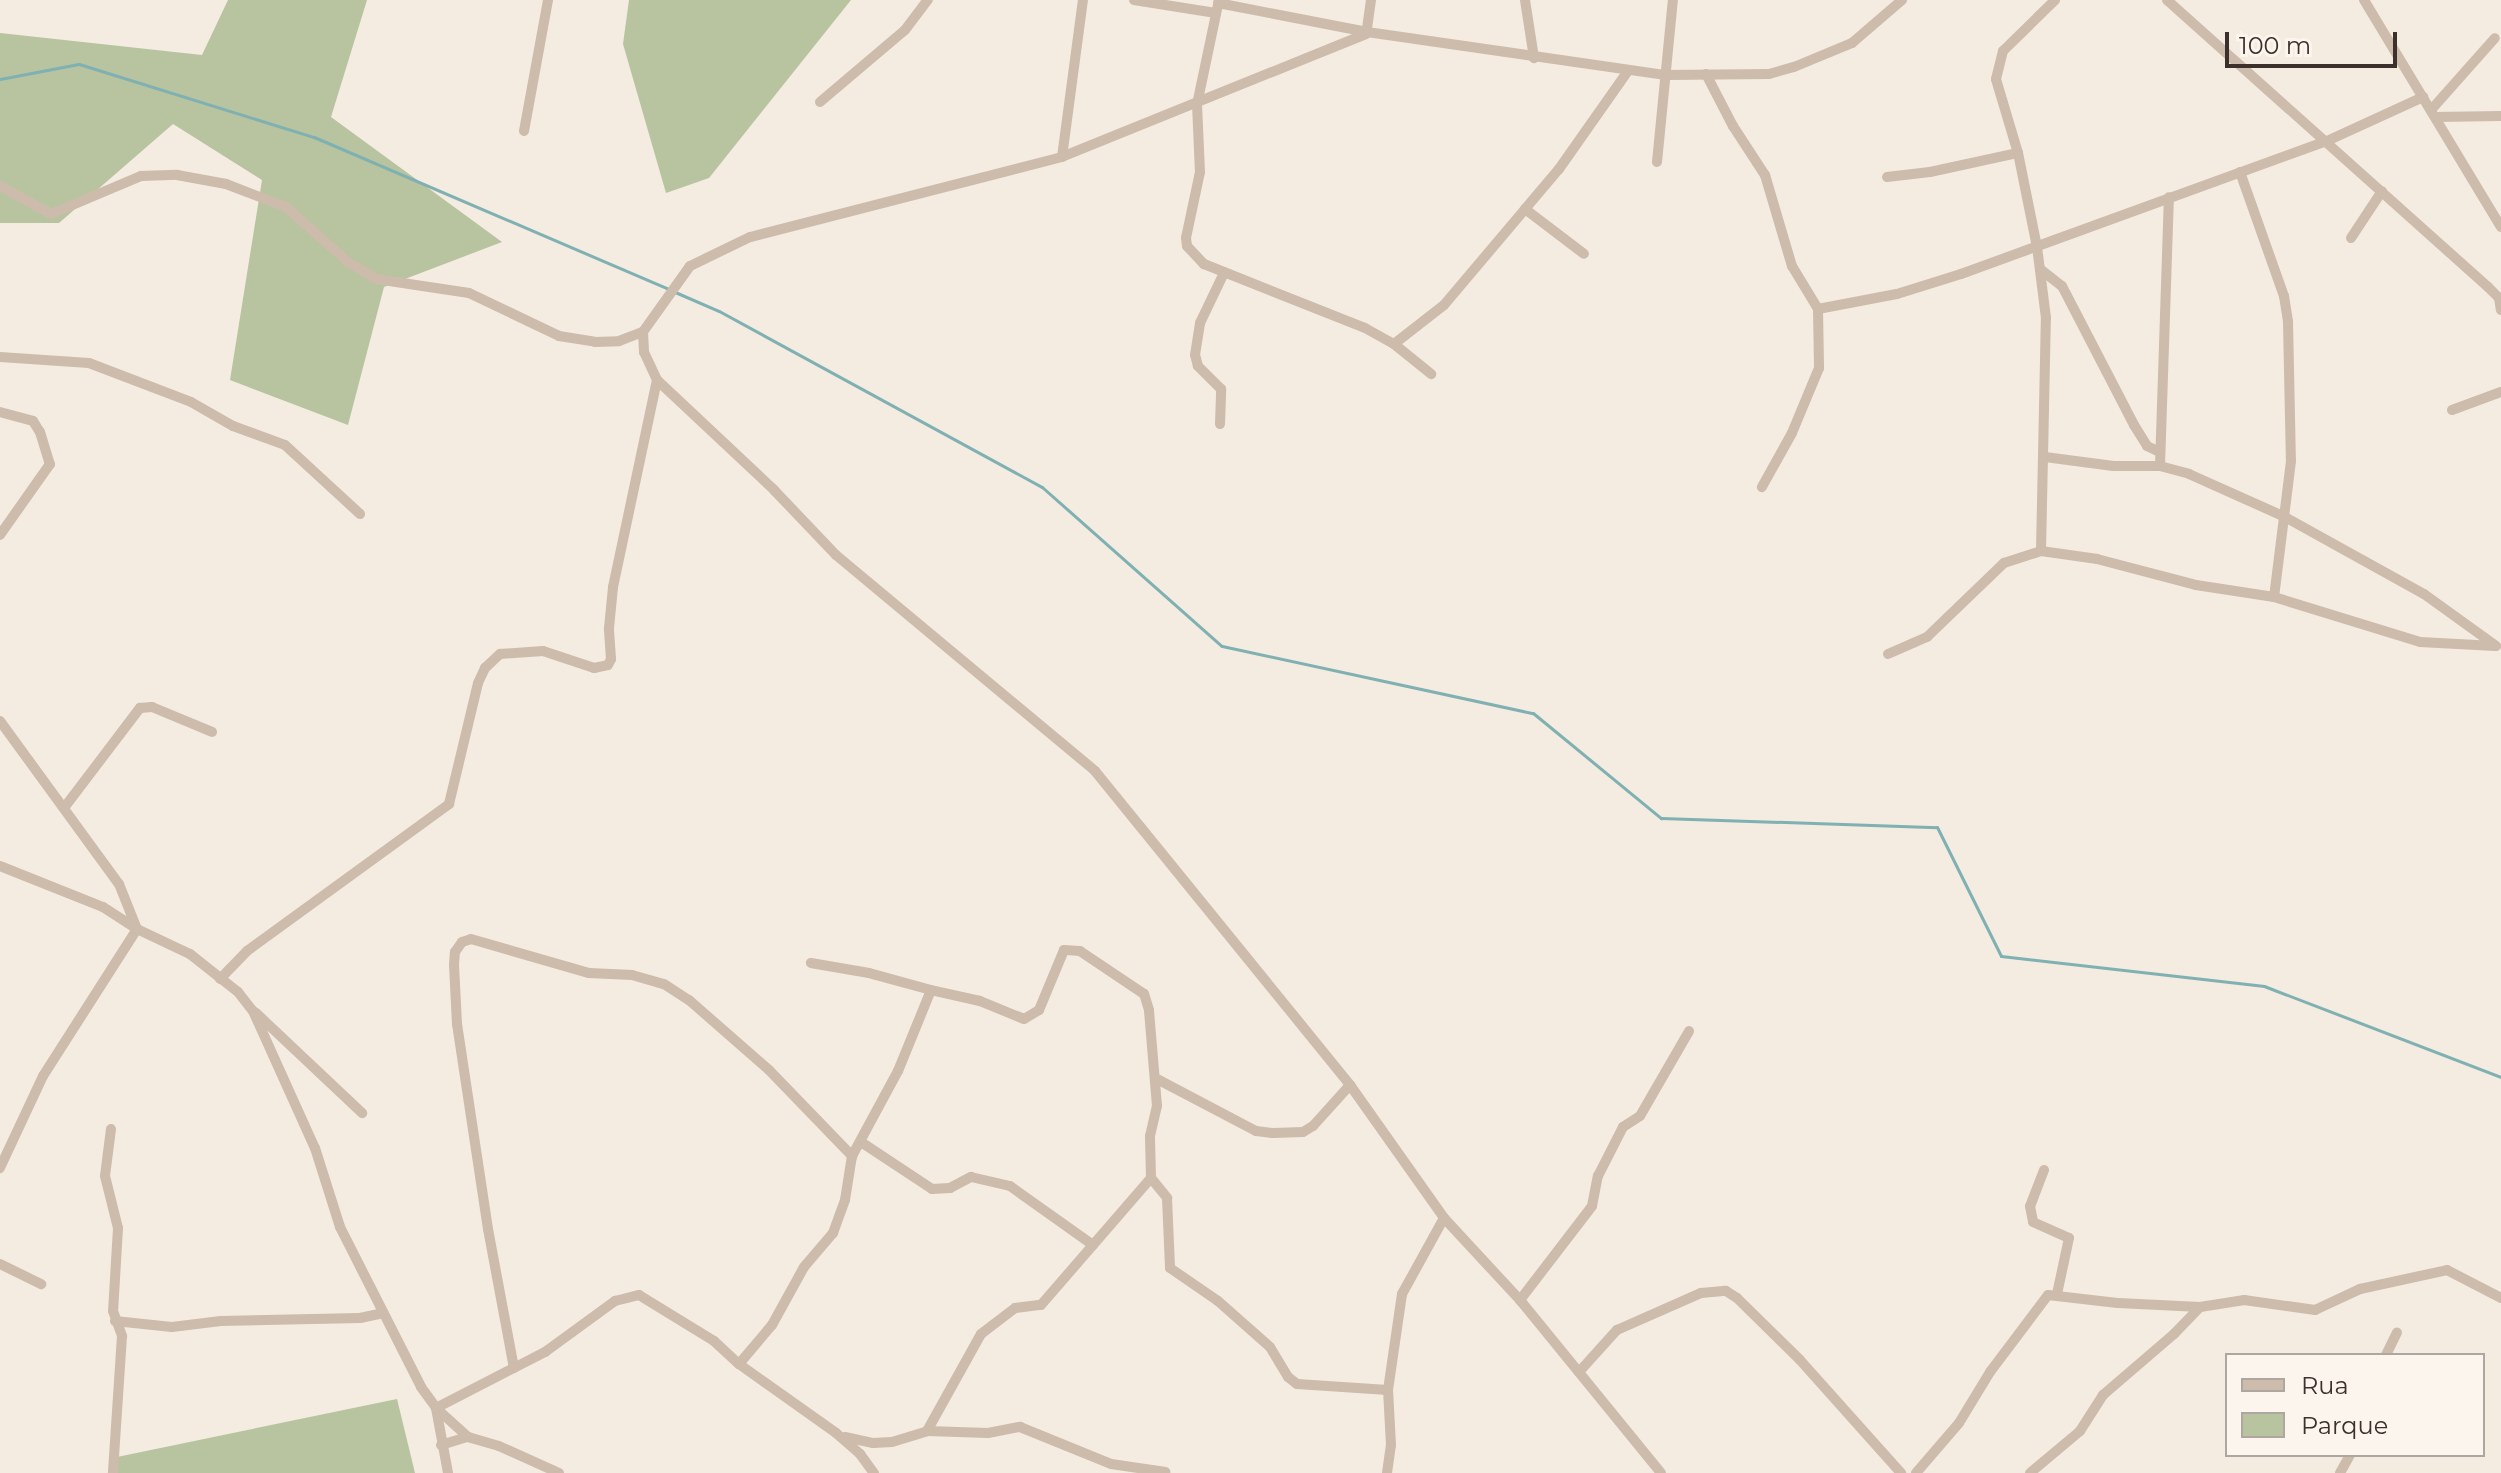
<!DOCTYPE html>
<html>
<head>
<meta charset="utf-8">
<style>
	body { margin:0 }
	#map { position:relative; width:2501px; height:1473px; overflow:hidden; background:#f4ebe1; font-family:Montserrat,sans-serif }
	div>[style] { position:absolute }
	[style*='--x'] { left:calc(var(--x)*1px); top:calc(var(--y)*1px); width:calc(var(--w)*1px); rotate:calc(var(--a)*1deg) }
	.green>* { inset:0; background:#b8c4a0 }
	.stream>* { height:3px; margin:-1.5px; padding:0 1.5px; transform-origin:1.5px; border-radius:1.5px; background:#7fb0b2 }
	.street>* { height:10px; margin:-5px; padding:0 5px; transform-origin:5px; border-radius:5px; background:#cdbbac }
	span { translate:-50% -50%; white-space:nowrap; text-align:center; line-height:1.15; -webkit-text-stroke:6px #fbf5ee; paint-order:stroke }
	.legend { position:absolute; left:2225px; top:1353px; width:260px; height:104px; box-sizing:border-box; background:#fbf5ee; border:2px solid #aea6a0; margin:0; padding:10px 14px; list-style:none; font-size:24px; color:#3b302b }
	.legend li { display:flex; align-items:center; gap:16px; height:40px }
	.legend b { width:40px; border:2px solid #aea6a0 }
	.scale { position:absolute; left:2225px; top:32px; width:172px; height:36px; box-sizing:border-box; border:4px solid #3b302b; border-top:0; padding-left:10px; font-size:24px; line-height:28px; white-space:nowrap; color:#3b302b; -webkit-text-stroke:6px #fbf5ee; paint-order:stroke }
</style>
</head>
<body>
<div id="map">
	<div class="green">
		<i style="clip-path:polygon(228px 0,367px 0,331px 117px,502px 242px,384px 287px,348px 425px,230px 380px,262px 180px,173px 124px,59px 223px,0 223px,0 33px,202px 55px)"></i>
		<i style="clip-path:polygon(629px 0,851px 0,709px 178px,666px 193px,623px 44px)"></i>
		<i style="clip-path:polygon(397px 1399px,415px 1473px,117px 1473px,117px 1457px)"></i>
	</div>
	<div class="stream">
		<i style="--x:0;--y:79;--w:80;--a:-10.8"></i>
		<i style="--x:79;--y:64;--w:246;--a:17.3"></i>
		<i style="--x:314;--y:137;--w:385;--a:23.2"></i>
		<i style="--x:675;--y:292;--w:48;--a:23.4"></i>
		<i style="--x:719;--y:311;--w:368;--a:28.6"></i>
		<i style="--x:1042;--y:487;--w:240;--a:41.5"></i>
		<i style="--x:1222;--y:646;--w:318;--a:12.2"></i>
		<i style="--x:1533;--y:713;--w:166;--a:39.4"></i>
		<i style="--x:1661;--y:818;--w:276;--a:1.9"></i>
		<i style="--x:1937;--y:827;--w:144;--a:63.6"></i>
		<i style="--x:2001;--y:956;--w:265;--a:6.5"></i>
		<i style="--x:2264;--y:986;--w:254;--a:21"></i>
	</div>
	<div class="street">
		<i style="--x:1134;--y:0;--w:83;--a:9"></i>
		<i style="--x:1219;--y:0;--w:106;--a:101.9"></i>
		<i style="--x:1197;--y:104;--w:68;--a:87.5"></i>
		<i style="--x:1200;--y:172;--w:67;--a:102"></i>
		<i style="--x:1186;--y:238;--w:8;--a:83"></i>
		<i style="--x:1187;--y:246;--w:25;--a:47"></i>
		<i style="--x:1204;--y:264;--w:173;--a:21.7"></i>
		<i style="--x:1365;--y:328;--w:33;--a:29"></i>
		<i style="--x:1394;--y:344;--w:48;--a:39"></i>
		<i style="--x:1371;--y:0;--w:34;--a:98"></i>
		<i style="--x:1366;--y:34;--w:328;--a:158"></i>
		<i style="--x:1062;--y:157;--w:322;--a:165.6"></i>
		<i style="--x:750;--y:237;--w:67;--a:154.2"></i>
		<i style="--x:690;--y:266;--w:81;--a:125.5"></i>
		<i style="--x:643;--y:332;--w:20;--a:87"></i>
		<i style="--x:644;--y:352;--w:31;--a:65"></i>
		<i style="--x:657;--y:380;--w:161;--a:43.2"></i>
		<i style="--x:774;--y:490;--w:90;--a:46.4"></i>
		<i style="--x:836;--y:555;--w:337;--a:39.8"></i>
		<i style="--x:1095;--y:771;--w:405;--a:50.9"></i>
		<i style="--x:1350;--y:1085;--w:163;--a:54.7"></i>
		<i style="--x:1444;--y:1218;--w:112;--a:47.2"></i>
		<i style="--x:1520;--y:1300;--w:223;--a:50.8"></i>
		<i style="--x:1525;--y:0;--w:59;--a:81.2"></i>
		<i style="--x:2167;--y:0;--w:431;--a:41.8"></i>
		<i style="--x:2488;--y:287;--w:16;--a:45"></i>
		<i style="--x:2499;--y:298;--w:12;--a:81"></i>
		<i style="--x:2364;--y:0;--w:265;--a:58.9"></i>
		<i style="--x:1218;--y:3;--w:152;--a:11"></i>
		<i style="--x:1367;--y:32;--w:302;--a:8.2"></i>
		<i style="--x:1666;--y:75;--w:103;--a:-0.6"></i>
		<i style="--x:1769;--y:74;--w:26;--a:-16"></i>
		<i style="--x:1794;--y:67;--w:63;--a:-22.5"></i>
		<i style="--x:1852;--y:43;--w:66;--a:-40.7"></i>
		<i style="--x:1706;--y:74;--w:59;--a:62.6"></i>
		<i style="--x:1733;--y:126;--w:59;--a:56.9"></i>
		<i style="--x:1765;--y:175;--w:95;--a:73.5"></i>
		<i style="--x:1792;--y:266;--w:50;--a:58.8"></i>
		<i style="--x:1818;--y:309;--w:59;--a:89"></i>
		<i style="--x:1819;--y:368;--w:70;--a:112.6"></i>
		<i style="--x:1792;--y:433;--w:62;--a:119.1"></i>
		<i style="--x:820;--y:102;--w:111;--a:-40.3"></i>
		<i style="--x:905;--y:30;--w:38;--a:-53"></i>
		<i style="--x:2431;--y:110;--w:96;--a:-48.4"></i>
		<i style="--x:2435;--y:117;--w:66;--a:-0.9"></i>
		<i style="--x:524;--y:131;--w:133;--a:-79.6"></i>
		<i style="--x:1062;--y:157;--w:158;--a:-82.4"></i>
		<i style="--x:1657;--y:162;--w:163;--a:-84.4"></i>
		<i style="--x:2240;--y:172;--w:132;--a:70.5"></i>
		<i style="--x:2284;--y:296;--w:26;--a:81"></i>
		<i style="--x:2288;--y:322;--w:139;--a:88.8"></i>
		<i style="--x:2291;--y:461;--w:137;--a:97.1"></i>
		<i style="--x:1887;--y:177;--w:43;--a:-6.6"></i>
		<i style="--x:1930;--y:172;--w:90;--a:-12.2"></i>
		<i style="--x:0;--y:186;--w:58;--a:28.8"></i>
		<i style="--x:51;--y:214;--w:98;--a:-22.9"></i>
		<i style="--x:141;--y:176;--w:36;--a:-2"></i>
		<i style="--x:177;--y:175;--w:50;--a:10.4"></i>
		<i style="--x:226;--y:184;--w:64;--a:21"></i>
		<i style="--x:286;--y:207;--w:83;--a:41.6"></i>
		<i style="--x:348;--y:262;--w:33;--a:31"></i>
		<i style="--x:376;--y:279;--w:94;--a:8.6"></i>
		<i style="--x:469;--y:293;--w:100;--a:25.5"></i>
		<i style="--x:559;--y:336;--w:36;--a:9"></i>
		<i style="--x:595;--y:342;--w:24;--a:-2"></i>
		<i style="--x:619;--y:341;--w:26;--a:-21"></i>
		<i style="--x:1525;--y:209;--w:74;--a:37.3"></i>
		<i style="--x:2351;--y:238;--w:56;--a:-56.6"></i>
		<i style="--x:2040;--y:269;--w:28;--a:38"></i>
		<i style="--x:2062;--y:286;--w:157;--a:62.6"></i>
		<i style="--x:2134;--y:425;--w:25;--a:58"></i>
		<i style="--x:2147;--y:446;--w:14;--a:25"></i>
		<i style="--x:1818;--y:309;--w:80;--a:-10.8"></i>
		<i style="--x:1897;--y:294;--w:67;--a:-17.4"></i>
		<i style="--x:1961;--y:274;--w:389;--a:-20"></i>
		<i style="--x:2327;--y:141;--w:106;--a:-24.6"></i>
		<i style="--x:1394;--y:344;--w:63;--a:-38"></i>
		<i style="--x:1444;--y:305;--w:178;--a:-49.8"></i>
		<i style="--x:1559;--y:169;--w:120;--a:-54.9"></i>
		<i style="--x:0;--y:357;--w:89;--a:3.9"></i>
		<i style="--x:89;--y:363;--w:109;--a:20.9"></i>
		<i style="--x:191;--y:402;--w:48;--a:29.7"></i>
		<i style="--x:233;--y:426;--w:55;--a:20.1"></i>
		<i style="--x:285;--y:445;--w:102;--a:42.6"></i>
		<i style="--x:2452;--y:410;--w:52;--a:-20.2"></i>
		<i style="--x:0;--y:412;--w:34;--a:15"></i>
		<i style="--x:33;--y:421;--w:13;--a:58"></i>
		<i style="--x:40;--y:432;--w:34;--a:73"></i>
		<i style="--x:50;--y:464;--w:87;--a:125.2"></i>
		<i style="--x:1220;--y:424;--w:35;--a:-88"></i>
		<i style="--x:1221;--y:389;--w:33;--a:-135"></i>
		<i style="--x:1198;--y:366;--w:11;--a:-105"></i>
		<i style="--x:1195;--y:355;--w:32;--a:-81"></i>
		<i style="--x:1200;--y:323;--w:55;--a:-64.4"></i>
		<i style="--x:2045;--y:457;--w:69;--a:7.5"></i>
		<i style="--x:2113;--y:466;--w:47;--a:0"></i>
		<i style="--x:2160;--y:466;--w:30;--a:15"></i>
		<i style="--x:2189;--y:474;--w:105;--a:24.1"></i>
		<i style="--x:2285;--y:517;--w:159;--a:29"></i>
		<i style="--x:2424;--y:594;--w:89;--a:35.8"></i>
		<i style="--x:2160;--y:466;--w:269;--a:-88.1"></i>
		<i style="--x:2041;--y:551;--w:233;--a:-88.8"></i>
		<i style="--x:2046;--y:318;--w:72;--a:-97.2"></i>
		<i style="--x:2037;--y:247;--w:96;--a:-101.4"></i>
		<i style="--x:2018;--y:153;--w:77;--a:-106.6"></i>
		<i style="--x:1996;--y:79;--w:29;--a:-76"></i>
		<i style="--x:2003;--y:51;--w:73;--a:-44.4"></i>
		<i style="--x:1888;--y:654;--w:43;--a:-23.6"></i>
		<i style="--x:1927;--y:637;--w:107;--a:-43.9"></i>
		<i style="--x:2004;--y:563;--w:39;--a:-18"></i>
		<i style="--x:2041;--y:551;--w:57;--a:8.1"></i>
		<i style="--x:2097;--y:559;--w:102;--a:14.7"></i>
		<i style="--x:2196;--y:585;--w:79;--a:8.7"></i>
		<i style="--x:2274;--y:597;--w:153;--a:17.1"></i>
		<i style="--x:2420;--y:642;--w:75;--a:3.1"></i>
		<i style="--x:0;--y:721;--w:202;--a:53.9"></i>
		<i style="--x:119;--y:884;--w:48;--a:68.2"></i>
		<i style="--x:137;--y:929;--w:174;--a:122.6"></i>
		<i style="--x:43;--y:1076;--w:102;--a:115.1"></i>
		<i style="--x:64;--y:808;--w:126;--a:-52.8"></i>
		<i style="--x:140;--y:708;--w:12;--a:-5"></i>
		<i style="--x:152;--y:707;--w:65;--a:22.6"></i>
		<i style="--x:0;--y:866;--w:111;--a:21.7"></i>
		<i style="--x:103;--y:907;--w:40;--a:32.9"></i>
		<i style="--x:137;--y:929;--w:59;--a:25.3"></i>
		<i style="--x:190;--y:954;--w:61;--a:38.4"></i>
		<i style="--x:238;--y:992;--w:24;--a:52"></i>
		<i style="--x:253;--y:1011;--w:150;--a:65.7"></i>
		<i style="--x:315;--y:1148;--w:83;--a:72.4"></i>
		<i style="--x:340;--y:1227;--w:179;--a:63.1"></i>
		<i style="--x:421;--y:1387;--w:26;--a:54"></i>
		<i style="--x:436;--y:1408;--w:66;--a:79.5"></i>
		<i style="--x:220;--y:979;--w:39;--a:-46"></i>
		<i style="--x:247;--y:951;--w:250;--a:-36"></i>
		<i style="--x:449;--y:804;--w:124;--a:-76.5"></i>
		<i style="--x:478;--y:683;--w:17;--a:-65"></i>
		<i style="--x:485;--y:668;--w:21;--a:-43"></i>
		<i style="--x:500;--y:654;--w:43;--a:-4"></i>
		<i style="--x:543;--y:651;--w:54;--a:18.4"></i>
		<i style="--x:594;--y:668;--w:14;--a:-12"></i>
		<i style="--x:608;--y:665;--w:7;--a:-63"></i>
		<i style="--x:611;--y:659;--w:31;--a:-94"></i>
		<i style="--x:609;--y:628;--w:41;--a:-84.4"></i>
		<i style="--x:613;--y:587;--w:212;--a:-78"></i>
		<i style="--x:256;--y:1013;--w:146;--a:43.3"></i>
		<i style="--x:1157;--y:1079;--w:112;--a:27.7"></i>
		<i style="--x:1256;--y:1131;--w:17;--a:7"></i>
		<i style="--x:1273;--y:1133;--w:30;--a:-2"></i>
		<i style="--x:1303;--y:1132;--w:12;--a:-31"></i>
		<i style="--x:1313;--y:1126;--w:55;--a:-47.9"></i>
		<i style="--x:111;--y:1129;--w:47;--a:97.3"></i>
		<i style="--x:105;--y:1176;--w:54;--a:76"></i>
		<i style="--x:118;--y:1228;--w:83;--a:93.4"></i>
		<i style="--x:113;--y:1311;--w:27;--a:70"></i>
		<i style="--x:122;--y:1336;--w:137;--a:93.8"></i>
		<i style="--x:861;--y:1142;--w:85;--a:33.5"></i>
		<i style="--x:932;--y:1189;--w:18;--a:-3"></i>
		<i style="--x:950;--y:1188;--w:24;--a:-28"></i>
		<i style="--x:971;--y:1177;--w:40;--a:13"></i>
		<i style="--x:1010;--y:1186;--w:102;--a:35.4"></i>
		<i style="--x:2044;--y:1170;--w:39;--a:111"></i>
		<i style="--x:2030;--y:1206;--w:16;--a:79"></i>
		<i style="--x:2033;--y:1222;--w:39;--a:24"></i>
		<i style="--x:2069;--y:1238;--w:57;--a:102.1"></i>
		<i style="--x:1151;--y:1178;--w:26;--a:51"></i>
		<i style="--x:1167;--y:1198;--w:70;--a:87.5"></i>
		<i style="--x:1170;--y:1268;--w:58;--a:34.5"></i>
		<i style="--x:1218;--y:1301;--w:69;--a:41.5"></i>
		<i style="--x:1270;--y:1347;--w:35;--a:59"></i>
		<i style="--x:1288;--y:1377;--w:11;--a:38"></i>
		<i style="--x:1297;--y:1384;--w:91;--a:3.8"></i>
		<i style="--x:0;--y:1264;--w:46;--a:26"></i>
		<i style="--x:1520;--y:1300;--w:118;--a:-52.5"></i>
		<i style="--x:1592;--y:1206;--w:31;--a:-79"></i>
		<i style="--x:1598;--y:1176;--w:55;--a:-63"></i>
		<i style="--x:1623;--y:1127;--w:20;--a:-33"></i>
		<i style="--x:1640;--y:1116;--w:98;--a:-60"></i>
		<i style="--x:115;--y:1321;--w:57;--a:6"></i>
		<i style="--x:172;--y:1327;--w:49;--a:-7"></i>
		<i style="--x:221;--y:1321;--w:139;--a:-1.2"></i>
		<i style="--x:360;--y:1318;--w:24;--a:-12"></i>
		<i style="--x:2386;--y:1355;--w:25;--a:-64"></i>
		<i style="--x:739;--y:1364;--w:51;--a:-49.8"></i>
		<i style="--x:772;--y:1325;--w:66;--a:-61.1"></i>
		<i style="--x:804;--y:1267;--w:45;--a:-49.5"></i>
		<i style="--x:833;--y:1233;--w:35;--a:-70"></i>
		<i style="--x:845;--y:1200;--w:45;--a:-81"></i>
		<i style="--x:852;--y:1156;--w:97;--a:-61.6"></i>
		<i style="--x:898;--y:1071;--w:87;--a:-67.8"></i>
		<i style="--x:931;--y:990;--w:64;--a:-164.7"></i>
		<i style="--x:869;--y:973;--w:59;--a:-170.2"></i>
		<i style="--x:514;--y:1368;--w:141;--a:-100.6"></i>
		<i style="--x:488;--y:1229;--w:207;--a:-98.6"></i>
		<i style="--x:457;--y:1024;--w:59;--a:-92.9"></i>
		<i style="--x:454;--y:965;--w:13;--a:-86"></i>
		<i style="--x:455;--y:952;--w:12;--a:-55"></i>
		<i style="--x:462;--y:942;--w:9;--a:-18"></i>
		<i style="--x:471;--y:939;--w:123;--a:16.1"></i>
		<i style="--x:589;--y:973;--w:43;--a:2.7"></i>
		<i style="--x:632;--y:975;--w:33;--a:16"></i>
		<i style="--x:664;--y:984;--w:30;--a:33"></i>
		<i style="--x:689;--y:1000;--w:106;--a:41.2"></i>
		<i style="--x:769;--y:1070;--w:120;--a:46"></i>
		<i style="--x:1579;--y:1372;--w:57;--a:-47.9"></i>
		<i style="--x:1617;--y:1330;--w:92;--a:-23.8"></i>
		<i style="--x:1701;--y:1293;--w:25;--a:-5"></i>
		<i style="--x:1726;--y:1291;--w:13;--a:32"></i>
		<i style="--x:1737;--y:1298;--w:88;--a:44.5"></i>
		<i style="--x:1800;--y:1360;--w:152;--a:48.2"></i>
		<i style="--x:927;--y:1431;--w:111;--a:-60.9"></i>
		<i style="--x:981;--y:1334;--w:43;--a:-37.4"></i>
		<i style="--x:1015;--y:1308;--w:26;--a:-7"></i>
		<i style="--x:1041;--y:1305;--w:168;--a:-49.1"></i>
		<i style="--x:1151;--y:1178;--w:42;--a:-91.4"></i>
		<i style="--x:1150;--y:1136;--w:31;--a:-77"></i>
		<i style="--x:1157;--y:1106;--w:96;--a:-94.8"></i>
		<i style="--x:1149;--y:1010;--w:17;--a:-107"></i>
		<i style="--x:1144;--y:994;--w:77;--a:-146.1"></i>
		<i style="--x:1080;--y:951;--w:16;--a:-176"></i>
		<i style="--x:1064;--y:950;--w:65;--a:112.6"></i>
		<i style="--x:1039;--y:1010;--w:17;--a:149"></i>
		<i style="--x:1024;--y:1019;--w:48;--a:-157.8"></i>
		<i style="--x:980;--y:1001;--w:50;--a:-167.3"></i>
		<i style="--x:845;--y:1437;--w:29;--a:12"></i>
		<i style="--x:873;--y:1443;--w:19;--a:-3"></i>
		<i style="--x:892;--y:1442;--w:37;--a:-17"></i>
		<i style="--x:927;--y:1431;--w:61;--a:1.9"></i>
		<i style="--x:988;--y:1433;--w:33;--a:-11"></i>
		<i style="--x:1020;--y:1427;--w:98;--a:22.1"></i>
		<i style="--x:1111;--y:1464;--w:55;--a:8.4"></i>
		<i style="--x:441;--y:1445;--w:28;--a:-17"></i>
		<i style="--x:559;--y:1473;--w:66;--a:-155.8"></i>
		<i style="--x:499;--y:1446;--w:32;--a:-164"></i>
		<i style="--x:468;--y:1437;--w:43;--a:-137.8"></i>
		<i style="--x:436;--y:1408;--w:123;--a:-27.2"></i>
		<i style="--x:545;--y:1352;--w:87;--a:-36.1"></i>
		<i style="--x:615;--y:1301;--w:25;--a:-14"></i>
		<i style="--x:639;--y:1295;--w:88;--a:31.5"></i>
		<i style="--x:714;--y:1341;--w:34;--a:43"></i>
		<i style="--x:739;--y:1364;--w:119;--a:35.4"></i>
		<i style="--x:836;--y:1433;--w:32;--a:41"></i>
		<i style="--x:860;--y:1454;--w:24;--a:54"></i>
		<i style="--x:1387;--y:1473;--w:28;--a:-82"></i>
		<i style="--x:1391;--y:1445;--w:55;--a:-93.1"></i>
		<i style="--x:1388;--y:1390;--w:97;--a:-81.7"></i>
		<i style="--x:1402;--y:1294;--w:87;--a:-61.1"></i>
		<i style="--x:1916;--y:1473;--w:66;--a:-49.3"></i>
		<i style="--x:1959;--y:1423;--w:60;--a:-58.7"></i>
		<i style="--x:1990;--y:1372;--w:96;--a:-53"></i>
		<i style="--x:2048;--y:1295;--w:70;--a:6.5"></i>
		<i style="--x:2118;--y:1303;--w:82;--a:2.8"></i>
		<i style="--x:2200;--y:1307;--w:45;--a:-9"></i>
		<i style="--x:2244;--y:1300;--w:72;--a:8"></i>
		<i style="--x:2315;--y:1310;--w:50;--a:-25"></i>
		<i style="--x:2360;--y:1289;--w:89;--a:-12.3"></i>
		<i style="--x:2447;--y:1270;--w:61;--a:27.4"></i>
		<i style="--x:2030;--y:1473;--w:65;--a:-40"></i>
		<i style="--x:2080;--y:1431;--w:43;--a:-57.4"></i>
		<i style="--x:2103;--y:1395;--w:94;--a:-40.7"></i>
		<i style="--x:2174;--y:1334;--w:37;--a:-46"></i>
		<i style="--x:2340;--y:1473;--w:21;--a:-61"></i>
	</div>
	<ul class="legend">
	<li><b style="height:10px;background:#cdbbac"></b>Rua</li>
	<li><b style="height:22px;background:#b8c4a0"></b>Parque</li>
	</ul>
	<div class="scale">100 m</div>
</div>
</body>
</html>
